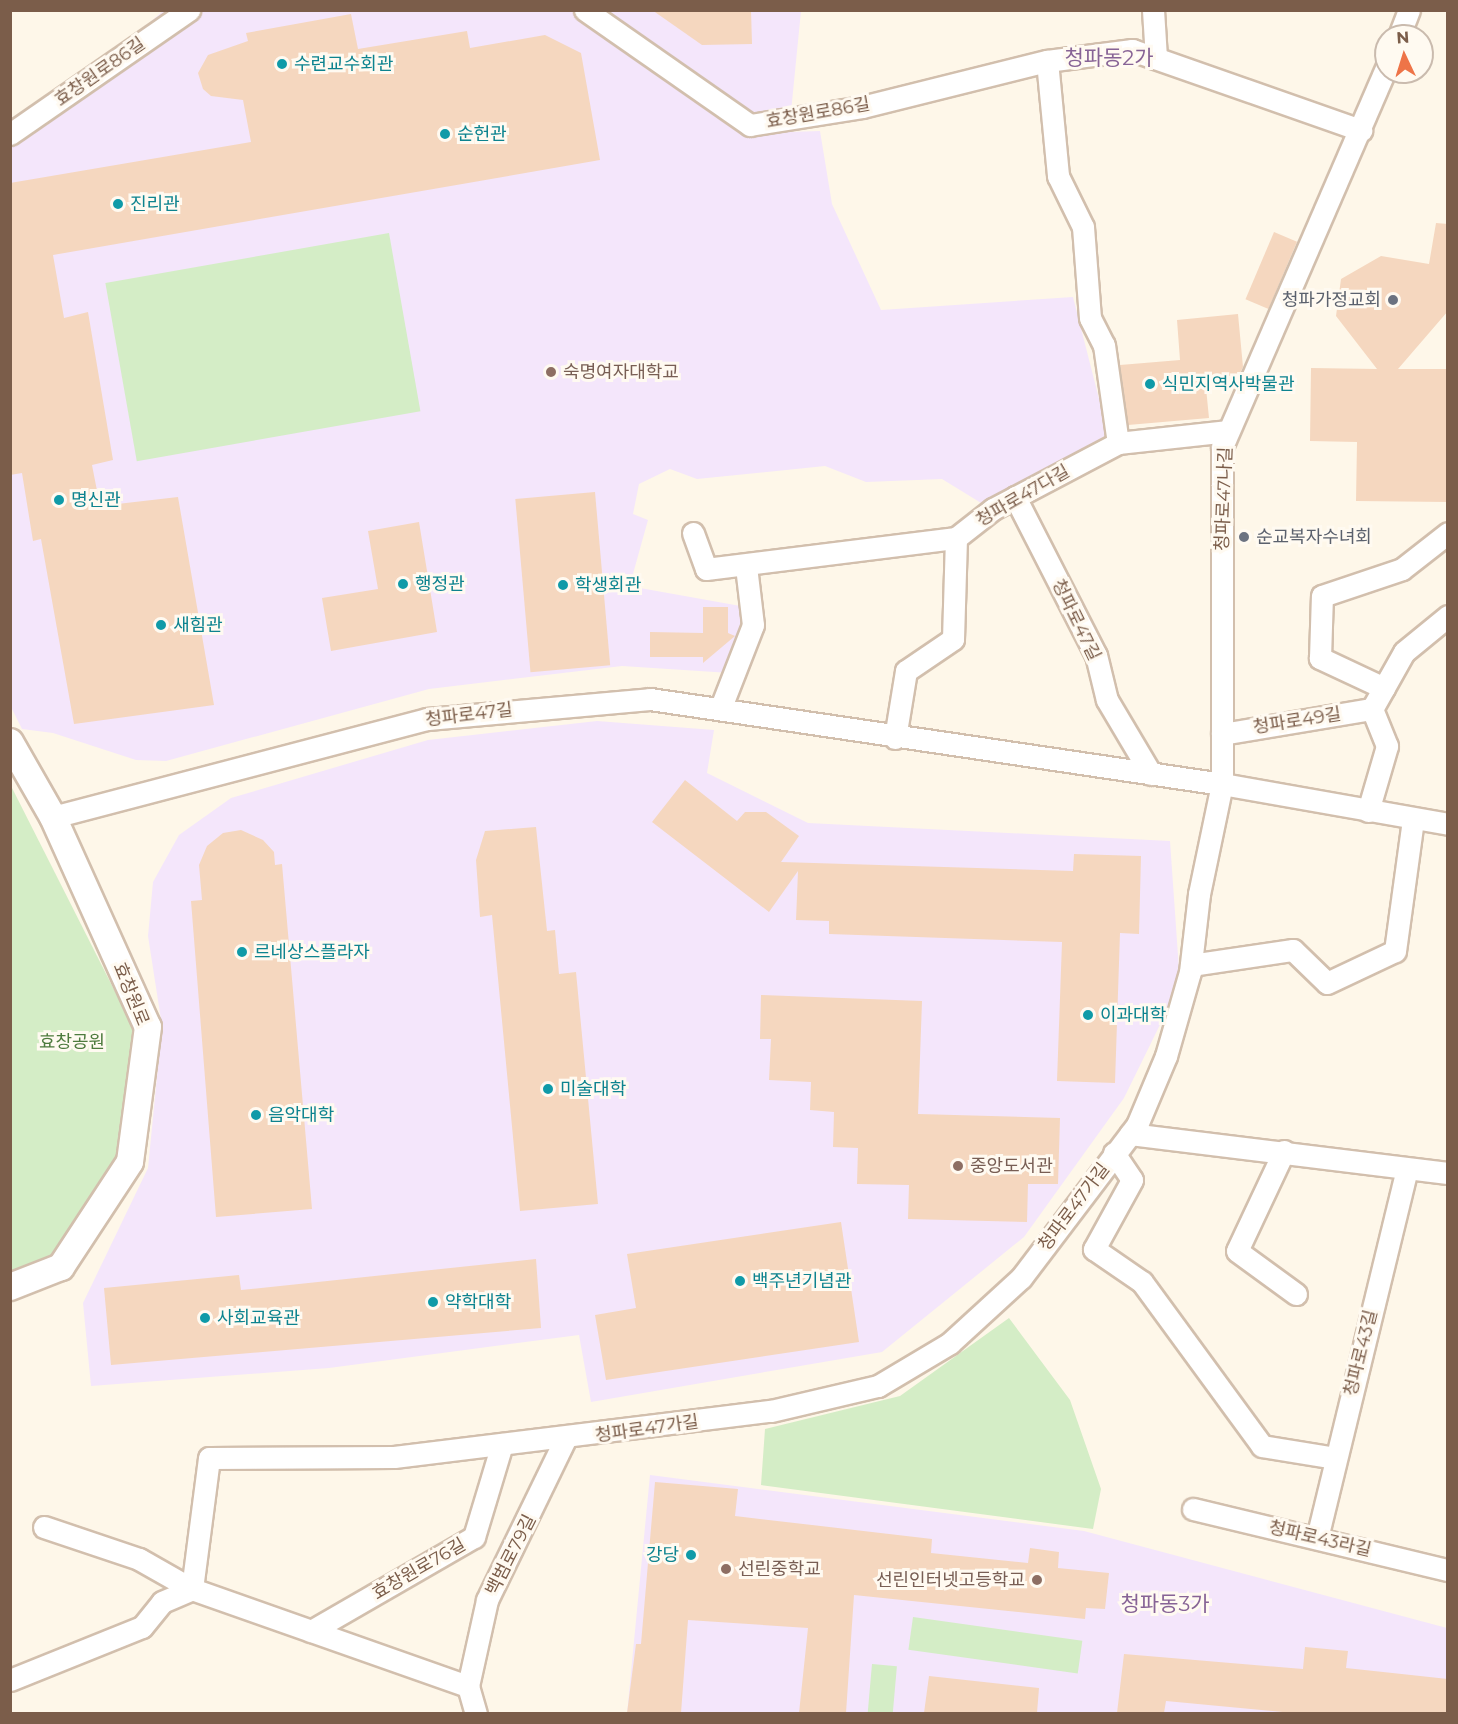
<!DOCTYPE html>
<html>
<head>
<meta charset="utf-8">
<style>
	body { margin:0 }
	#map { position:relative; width:1458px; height:1724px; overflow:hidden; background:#fef7e9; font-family:Montserrat,"Noto Sans KR",sans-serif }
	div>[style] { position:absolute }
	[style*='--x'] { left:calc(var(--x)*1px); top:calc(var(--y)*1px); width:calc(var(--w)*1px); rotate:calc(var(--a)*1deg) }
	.education>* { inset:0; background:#f4e6fb }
	.green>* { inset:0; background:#d4edc6; transform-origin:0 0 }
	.building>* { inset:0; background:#f5d7bf; transform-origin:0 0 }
	.roads { filter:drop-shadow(2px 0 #d2bfad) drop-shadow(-2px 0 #d2bfad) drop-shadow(0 2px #d2bfad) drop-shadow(0 -2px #d2bfad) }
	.minor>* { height:21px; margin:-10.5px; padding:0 10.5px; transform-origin:10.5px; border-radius:10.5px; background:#fff }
	.tertiary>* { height:26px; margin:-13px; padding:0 13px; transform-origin:13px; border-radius:13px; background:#fff }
	.dots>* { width:16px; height:16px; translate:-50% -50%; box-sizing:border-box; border:3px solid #fffaf1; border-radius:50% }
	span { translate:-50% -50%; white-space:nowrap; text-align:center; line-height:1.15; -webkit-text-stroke:6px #fffaf1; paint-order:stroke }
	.culture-label { font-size:18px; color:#0d838f }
	.left { translate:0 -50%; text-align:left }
	.right { translate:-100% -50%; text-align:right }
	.street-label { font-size:18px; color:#7b5d4a }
	.worship-label { font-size:18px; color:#5b616d }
	.education-label { font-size:18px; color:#785e54 }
	.park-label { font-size:18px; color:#4e7b3e }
	.quarter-label { font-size:21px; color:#876396 }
	.frame { position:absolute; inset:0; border:12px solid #7b5d4a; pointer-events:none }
	.north { position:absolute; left:1374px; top:24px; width:60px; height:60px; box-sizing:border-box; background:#fffaf1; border:2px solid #cabbae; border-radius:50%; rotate:356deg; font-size:16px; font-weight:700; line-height:24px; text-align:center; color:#7b5d4a }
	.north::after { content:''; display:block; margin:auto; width:21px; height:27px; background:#ee7448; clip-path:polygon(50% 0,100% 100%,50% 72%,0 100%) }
</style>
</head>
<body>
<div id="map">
	<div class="education">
		<i style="clip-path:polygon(163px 11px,801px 11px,789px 132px,820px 131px,832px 204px,881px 310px,1073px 297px,1108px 434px,986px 506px,942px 479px,866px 482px,825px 466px,697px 479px,670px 469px,639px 484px,633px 514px,648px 520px,631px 581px,640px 588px,746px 607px,730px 673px,622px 666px,429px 689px,166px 761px,136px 760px,53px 733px,22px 729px,11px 707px,10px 143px)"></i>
		<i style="clip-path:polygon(597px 721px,714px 730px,707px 773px,808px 823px,1170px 841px,1180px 984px,1124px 1098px,1024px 1237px,882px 1352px,591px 1402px,579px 1335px,329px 1368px,91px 1386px,83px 1303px,148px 1168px,162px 1026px,148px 936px,153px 882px,179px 835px,231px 798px,428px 740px)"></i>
		<i style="clip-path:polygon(650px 1475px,1084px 1531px,1447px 1628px,1447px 1713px,627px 1714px)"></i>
	</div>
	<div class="green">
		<i style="left:389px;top:233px;width:181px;height:288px;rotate:80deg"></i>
		<i style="clip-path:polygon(10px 784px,135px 1031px,118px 1160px,54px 1257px,10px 1276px)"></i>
		<i style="clip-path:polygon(1009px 1318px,1070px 1400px,1101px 1489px,1093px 1529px,761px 1485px,765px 1429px,900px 1396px)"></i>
		<i style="left:913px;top:1617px;width:171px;height:33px;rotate:8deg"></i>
		<i style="left:872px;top:1664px;width:25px;height:49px;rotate:5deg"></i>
	</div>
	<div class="building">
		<i style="clip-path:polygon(652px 10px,751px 10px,752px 44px,702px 45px)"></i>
		<i style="clip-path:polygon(351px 14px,358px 49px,467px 31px,470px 48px,545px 35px,581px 53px,600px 160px,53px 255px,64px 318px,88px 312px,113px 460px,92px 465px,100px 506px,178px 497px,214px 705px,74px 724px,41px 539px,33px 541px,22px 473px,10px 475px,10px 183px,251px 142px,243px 100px,211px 96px,203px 89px,198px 73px,208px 55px,248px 41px,246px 33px)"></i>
		<i style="clip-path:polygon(1436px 223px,1448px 224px,1448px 311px,1398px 369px,1448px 369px,1448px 502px,1356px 501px,1357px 442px,1310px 441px,1311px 368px,1377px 369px,1336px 316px,1341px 279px,1381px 256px,1429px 264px)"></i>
		<i style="left:1274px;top:232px;width:25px;height:73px;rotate:23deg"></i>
		<i style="clip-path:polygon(1238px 314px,1243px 367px,1239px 375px,1205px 378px,1209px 418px,1128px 425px,1120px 365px,1180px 360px,1177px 320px)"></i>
		<i style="left:595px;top:492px;width:174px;height:80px;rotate:85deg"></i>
		<i style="clip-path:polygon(419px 522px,437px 632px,331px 651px,322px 598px,378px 589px,368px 531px)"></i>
		<i style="clip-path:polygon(703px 607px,728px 607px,728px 633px,735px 636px,703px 663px,703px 657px,650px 657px,650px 632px,703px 633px)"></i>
		<i style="clip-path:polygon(685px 780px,737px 821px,745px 812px,766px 812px,799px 836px,781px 862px,1073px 871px,1074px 854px,1141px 856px,1139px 934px,1120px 933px,1115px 1083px,1057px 1081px,1062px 942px,829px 934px,829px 921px,796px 920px,798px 871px,769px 912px,652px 822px)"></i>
		<i style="clip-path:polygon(536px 827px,547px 931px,555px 930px,559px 974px,576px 972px,598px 1204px,520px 1211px,492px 915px,480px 917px,476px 860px,485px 831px)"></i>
		<i style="clip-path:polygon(241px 830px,263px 840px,274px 852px,275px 865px,282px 864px,312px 1209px,216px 1217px,191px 901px,202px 900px,199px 865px,207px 846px,223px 833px)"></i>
		<i style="clip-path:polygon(761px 995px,922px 1001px,918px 1114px,1060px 1118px,1058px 1184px,1028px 1184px,1027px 1222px,908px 1219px,909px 1185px,857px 1184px,858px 1148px,833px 1147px,834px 1112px,810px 1110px,811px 1082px,769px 1080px,771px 1039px,760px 1039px)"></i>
		<i style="clip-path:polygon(841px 1222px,859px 1342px,606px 1380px,595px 1315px,636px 1308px,627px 1254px)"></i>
		<i style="clip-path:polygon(536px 1259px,541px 1328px,111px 1365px,104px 1288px,239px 1275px,241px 1290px)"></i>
		<i style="clip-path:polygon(655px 1482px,738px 1489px,735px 1516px,932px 1539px,931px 1553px,1028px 1563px,1030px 1548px,1059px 1552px,1058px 1568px,1109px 1573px,1105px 1609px,1086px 1608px,1085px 1619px,854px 1595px,846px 1713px,799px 1713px,808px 1628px,688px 1620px,681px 1713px,627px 1713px,636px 1644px,641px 1644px)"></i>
		<i style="clip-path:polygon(1305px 1647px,1348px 1651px,1346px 1668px,1448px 1679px,1448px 1713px,1293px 1713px,1166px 1701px,1164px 1713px,1117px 1713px,1124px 1654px,1303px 1669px)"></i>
		<i style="clip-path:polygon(929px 1676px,1039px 1688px,1037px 1713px,924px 1713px)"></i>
	</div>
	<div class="roads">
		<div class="minor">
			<i style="--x:585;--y:10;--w:201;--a:34.9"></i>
			<i style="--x:750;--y:125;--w:113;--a:-9.1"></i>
			<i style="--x:862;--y:107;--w:191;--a:-14"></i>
			<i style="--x:1047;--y:61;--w:86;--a:-7.4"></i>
			<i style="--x:1132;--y:50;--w:243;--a:19.3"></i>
			<i style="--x:1153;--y:10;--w:48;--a:86.4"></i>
			<i style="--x:1399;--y:36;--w:28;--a:-69"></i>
			<i style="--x:1047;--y:61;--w:116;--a:84.5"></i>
			<i style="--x:1058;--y:176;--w:57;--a:63.9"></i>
			<i style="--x:1083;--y:227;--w:91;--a:85.6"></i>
			<i style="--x:1090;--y:318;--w:30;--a:63"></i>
			<i style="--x:1104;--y:345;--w:99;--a:81.9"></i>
			<i style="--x:10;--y:134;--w:218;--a:-34.7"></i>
			<i style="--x:1015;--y:497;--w:178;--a:62.9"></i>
			<i style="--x:1096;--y:655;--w:46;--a:76.3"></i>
			<i style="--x:1107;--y:700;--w:86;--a:59.3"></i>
			<i style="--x:693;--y:533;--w:38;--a:70"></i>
			<i style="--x:706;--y:569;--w:252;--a:-7.1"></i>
			<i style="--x:956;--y:538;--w:47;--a:-38.1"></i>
			<i style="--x:993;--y:509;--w:141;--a:-27.8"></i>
			<i style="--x:1118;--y:443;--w:111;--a:-6.2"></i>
			<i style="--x:1384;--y:688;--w:71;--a:-154.9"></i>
			<i style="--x:1320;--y:658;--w:62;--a:-88.2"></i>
			<i style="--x:1322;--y:596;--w:84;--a:-18.6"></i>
			<i style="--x:1402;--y:569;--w:58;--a:-38"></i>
			<i style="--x:721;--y:707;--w:88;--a:-68.7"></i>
			<i style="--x:753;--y:625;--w:59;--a:-96.8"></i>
			<i style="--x:1222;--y:734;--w:152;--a:-9.5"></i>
			<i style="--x:895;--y:738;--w:68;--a:-80.7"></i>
			<i style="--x:906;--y:671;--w:57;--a:-34.2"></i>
			<i style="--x:953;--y:639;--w:101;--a:-88.3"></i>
			<i style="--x:1368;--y:811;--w:68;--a:-73.7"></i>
			<i style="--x:1387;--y:746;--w:40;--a:-112"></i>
			<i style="--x:1372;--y:709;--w:65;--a:-60.7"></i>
			<i style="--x:1404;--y:652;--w:57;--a:-39.3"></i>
			<i style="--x:53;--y:817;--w:387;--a:-14.7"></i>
			<i style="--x:427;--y:719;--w:224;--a:-5.1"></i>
			<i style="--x:650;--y:699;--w:578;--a:8.45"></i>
			<i style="--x:1222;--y:784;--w:230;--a:10"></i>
			<i style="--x:1191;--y:965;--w:103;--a:-8.4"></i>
			<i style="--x:1293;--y:950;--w:47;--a:44.1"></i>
			<i style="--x:1327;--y:983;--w:75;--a:-25.2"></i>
			<i style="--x:1395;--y:951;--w:133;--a:-82.2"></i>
			<i style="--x:1130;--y:1134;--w:320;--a:7"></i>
			<i style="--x:1284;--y:1151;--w:110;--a:115.2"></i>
			<i style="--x:1237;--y:1251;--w:73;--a:36.1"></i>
			<i style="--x:1114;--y:1153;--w:32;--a:56"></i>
			<i style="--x:1132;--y:1180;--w:79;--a:118.8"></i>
			<i style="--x:1094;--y:1249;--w:58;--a:34.5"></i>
			<i style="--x:1142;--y:1282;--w:203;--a:53.8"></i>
			<i style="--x:1262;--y:1446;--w:74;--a:9.3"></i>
			<i style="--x:1193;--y:1509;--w:262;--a:13.5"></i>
			<i style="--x:44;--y:1527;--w:100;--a:18.6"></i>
			<i style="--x:139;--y:1559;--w:61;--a:29.5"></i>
			<i style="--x:192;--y:1589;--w:132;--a:-82.6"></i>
			<i style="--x:209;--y:1458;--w:185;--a:-0.3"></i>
			<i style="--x:394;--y:1457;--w:380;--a:-7"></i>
			<i style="--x:771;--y:1411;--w:110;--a:-13.2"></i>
			<i style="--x:878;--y:1386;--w:84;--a:-30.8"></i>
			<i style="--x:950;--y:1343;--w:96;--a:-42.5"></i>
			<i style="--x:1021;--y:1278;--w:192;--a:-52.8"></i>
			<i style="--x:1137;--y:1125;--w:75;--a:-67.2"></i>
			<i style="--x:1166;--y:1056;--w:87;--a:-74.1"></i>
			<i style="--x:1190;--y:972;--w:79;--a:-83.4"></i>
			<i style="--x:1199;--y:894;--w:112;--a:-78.2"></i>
			<i style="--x:1222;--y:784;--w:337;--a:-90"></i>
			<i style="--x:1222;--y:447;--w:413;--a:-66.6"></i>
			<i style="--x:1317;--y:1538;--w:380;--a:-76.3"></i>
			<i style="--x:311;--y:1631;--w:188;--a:-30"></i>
			<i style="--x:474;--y:1537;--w:97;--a:-73.2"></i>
			<i style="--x:10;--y:1680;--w:142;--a:-21.9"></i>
			<i style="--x:142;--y:1627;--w:32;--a:-51"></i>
			<i style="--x:162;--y:1602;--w:33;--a:-23"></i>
			<i style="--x:192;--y:1589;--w:293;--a:19.4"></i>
			<i style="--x:476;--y:1714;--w:29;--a:-106"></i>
			<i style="--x:468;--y:1686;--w:88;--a:-77.5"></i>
			<i style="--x:487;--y:1600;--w:181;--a:-64.1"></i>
		</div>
		<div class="tertiary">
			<i style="--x:10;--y:742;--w:86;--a:60.2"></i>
			<i style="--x:53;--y:817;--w:230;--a:65.7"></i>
			<i style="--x:148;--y:1027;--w:136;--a:97.6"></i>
			<i style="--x:130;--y:1162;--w:126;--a:123.3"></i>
			<i style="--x:61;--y:1267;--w:55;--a:158.6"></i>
		</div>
	</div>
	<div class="dots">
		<i style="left:282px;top:64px;background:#0f9aa8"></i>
		<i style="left:445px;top:134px;background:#0f9aa8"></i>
		<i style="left:118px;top:204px;background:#0f9aa8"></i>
		<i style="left:1393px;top:300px;background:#6b7280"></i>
		<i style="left:551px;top:372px;background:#8d6e63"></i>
		<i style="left:1150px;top:384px;background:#0f9aa8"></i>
		<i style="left:59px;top:500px;background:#0f9aa8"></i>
		<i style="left:1244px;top:537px;background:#6b7280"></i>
		<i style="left:403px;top:584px;background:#0f9aa8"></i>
		<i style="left:563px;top:585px;background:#0f9aa8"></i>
		<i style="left:161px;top:625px;background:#0f9aa8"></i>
		<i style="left:242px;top:952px;background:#0f9aa8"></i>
		<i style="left:1088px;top:1015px;background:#0f9aa8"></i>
		<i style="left:548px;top:1089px;background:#0f9aa8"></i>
		<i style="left:256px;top:1115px;background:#0f9aa8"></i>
		<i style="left:958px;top:1166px;background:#8d6e63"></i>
		<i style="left:740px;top:1281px;background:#0f9aa8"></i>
		<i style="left:433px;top:1302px;background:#0f9aa8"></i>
		<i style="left:205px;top:1318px;background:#0f9aa8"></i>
		<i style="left:691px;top:1555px;background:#0f9aa8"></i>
		<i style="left:726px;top:1569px;background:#8d6e63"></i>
		<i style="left:1037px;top:1580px;background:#8d6e63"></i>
	</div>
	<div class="culture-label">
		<span class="left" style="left:294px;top:64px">수련교수회관</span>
		<span class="left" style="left:457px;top:134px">순헌관</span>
		<span class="left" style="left:130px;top:204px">진리관</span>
		<span class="left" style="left:1162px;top:384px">식민지역사박물관</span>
		<span class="left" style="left:71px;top:500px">명신관</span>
		<span class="left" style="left:415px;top:584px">행정관</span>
		<span class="left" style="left:575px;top:585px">학생회관</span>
		<span class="left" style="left:173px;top:625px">새힘관</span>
		<span class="left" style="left:254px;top:952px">르네상스플라자</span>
		<span class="left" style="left:1100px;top:1015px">이과대학</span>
		<span class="left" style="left:560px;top:1089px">미술대학</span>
		<span class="left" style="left:268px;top:1115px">음악대학</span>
		<span class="left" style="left:752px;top:1281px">백주년기념관</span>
		<span class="left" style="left:445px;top:1302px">약학대학</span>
		<span class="left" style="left:217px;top:1318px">사회교육관</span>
		<span class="right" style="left:679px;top:1555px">강당</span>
	</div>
	<div class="street-label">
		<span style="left:100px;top:72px;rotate:-35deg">효창원로86길</span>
		<span style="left:818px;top:113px;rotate:-10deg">효창원로86길</span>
		<span style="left:1023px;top:496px;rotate:-30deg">청파로47다길</span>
		<span style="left:1224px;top:499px;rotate:-88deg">청파로47나길</span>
		<span style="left:1076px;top:620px;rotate:64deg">청파로47길</span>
		<span style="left:469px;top:715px;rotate:-7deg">청파로47길</span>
		<span style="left:1297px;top:721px;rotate:-9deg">청파로49길</span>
		<span style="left:131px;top:994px;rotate:68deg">효창원로</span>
		<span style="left:1074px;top:1207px;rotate:-53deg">청파로47가길</span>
		<span style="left:1361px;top:1353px;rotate:-76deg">청파로43길</span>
		<span style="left:647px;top:1429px;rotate:-8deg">청파로47가길</span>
		<span style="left:1320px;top:1539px;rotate:13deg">청파로43라길</span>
		<span style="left:511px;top:1555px;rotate:-63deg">백범로79길</span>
		<span style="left:419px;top:1569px;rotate:-30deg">효창원로76길</span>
	</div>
	<div class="worship-label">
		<span class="right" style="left:1381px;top:300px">청파가정교회</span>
		<span class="left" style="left:1256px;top:537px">순교복자수녀회</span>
	</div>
	<div class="education-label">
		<span class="left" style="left:563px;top:372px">숙명여자대학교</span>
		<span class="left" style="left:970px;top:1166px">중앙도서관</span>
		<span class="left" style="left:738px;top:1569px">선린중학교</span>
		<span class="right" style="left:1025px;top:1580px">선린인터넷고등학교</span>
	</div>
	<div class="park-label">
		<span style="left:72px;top:1042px">효창공원</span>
	</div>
	<div class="quarter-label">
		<span style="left:1109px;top:58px">청파동2가</span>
		<span style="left:1165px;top:1604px">청파동3가</span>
	</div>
	<div class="frame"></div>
	<div class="north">N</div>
</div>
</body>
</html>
